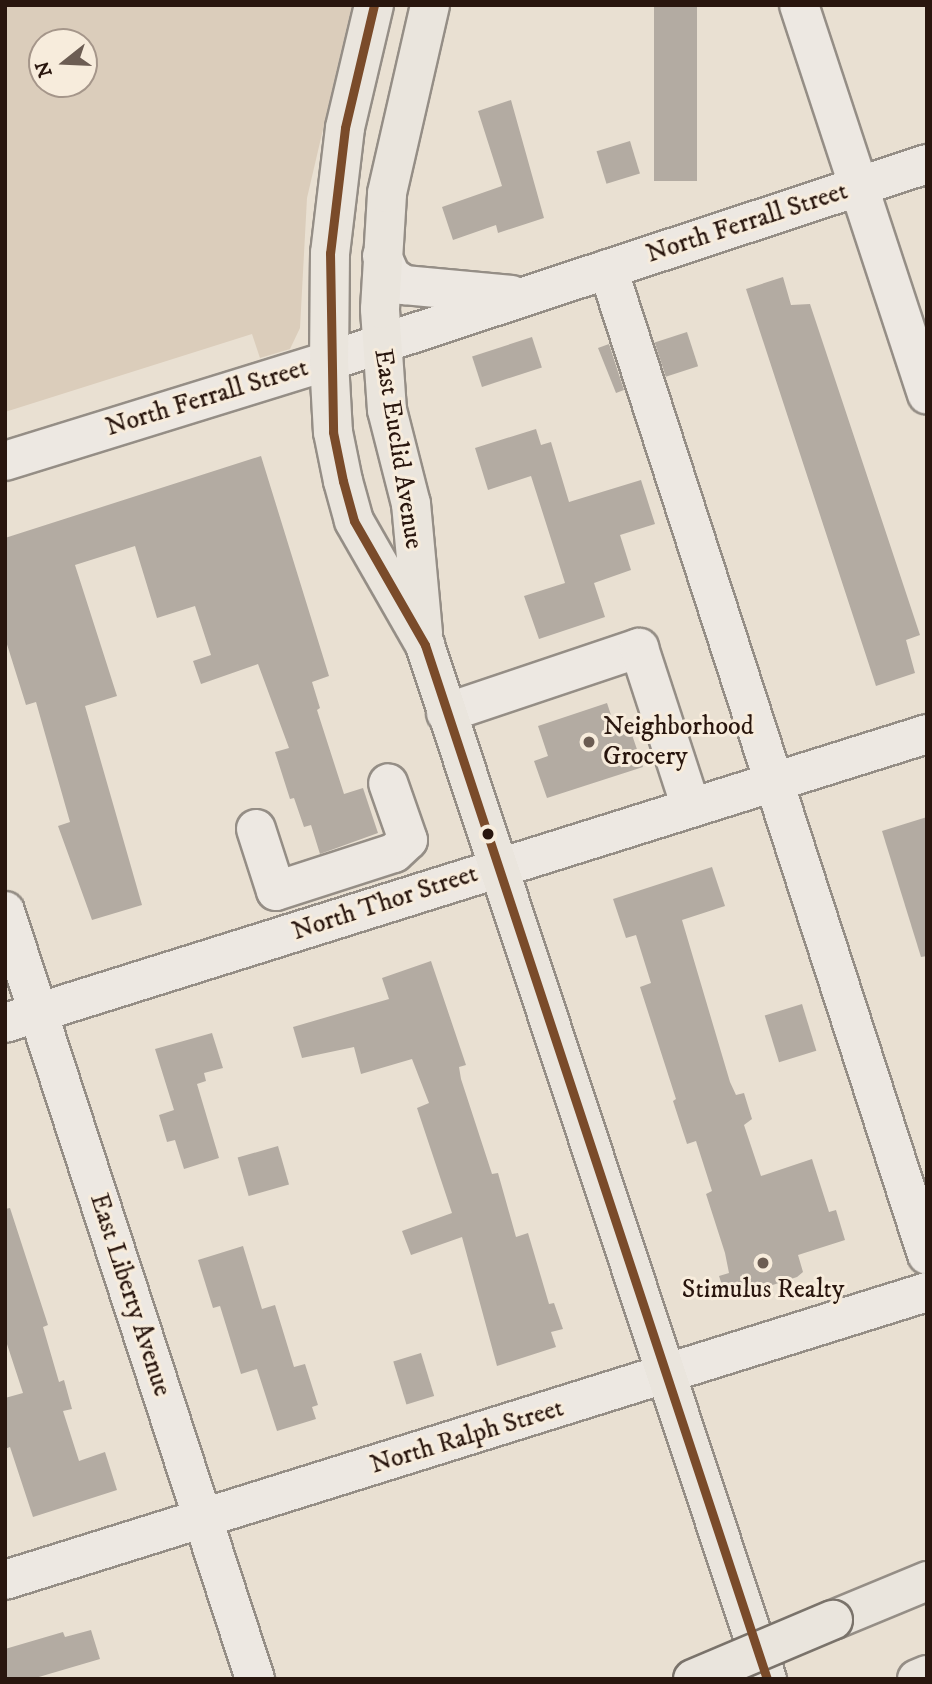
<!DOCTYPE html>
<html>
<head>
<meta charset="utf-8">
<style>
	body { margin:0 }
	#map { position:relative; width:932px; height:1684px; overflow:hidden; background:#e9e0d2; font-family:"IM FELL DW Pica",serif }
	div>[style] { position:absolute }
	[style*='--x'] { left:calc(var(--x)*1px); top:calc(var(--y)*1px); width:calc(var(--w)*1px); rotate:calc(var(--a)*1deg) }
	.green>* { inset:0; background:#dbcdbb }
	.building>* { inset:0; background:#b3aba2; transform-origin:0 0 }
	.roads { filter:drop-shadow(2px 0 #958e86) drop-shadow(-2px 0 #958e86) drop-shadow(0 2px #958e86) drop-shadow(0 -2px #958e86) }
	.minor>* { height:38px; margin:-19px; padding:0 19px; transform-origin:19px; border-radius:19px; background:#ede8e2 }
	.major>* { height:38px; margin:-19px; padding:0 19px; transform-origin:19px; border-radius:19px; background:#eae5dd }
	.highway>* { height:38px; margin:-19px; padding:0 19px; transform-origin:19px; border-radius:19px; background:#eae5dd }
	.bridges { filter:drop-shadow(2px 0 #7a736b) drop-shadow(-2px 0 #7a736b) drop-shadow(0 2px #7a736b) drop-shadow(0 -2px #7a736b) }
	.highway-bridge>* { height:38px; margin:-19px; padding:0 19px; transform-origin:19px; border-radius:19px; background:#eae5dd }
	.bus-1>* { height:9px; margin:-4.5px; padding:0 4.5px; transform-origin:4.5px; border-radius:4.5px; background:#7a4b2a }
	.dots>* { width:19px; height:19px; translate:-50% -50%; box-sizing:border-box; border:4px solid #f7ecdc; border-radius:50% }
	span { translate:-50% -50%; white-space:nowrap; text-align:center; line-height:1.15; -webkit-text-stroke:6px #f7ecdc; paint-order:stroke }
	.street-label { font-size:26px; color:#29160e }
	.poi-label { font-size:26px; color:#29160e }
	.left { translate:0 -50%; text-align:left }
	.frame { position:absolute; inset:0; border:7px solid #29160e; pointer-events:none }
	.north { position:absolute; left:28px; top:28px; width:70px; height:70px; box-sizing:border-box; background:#f7ecdc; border:2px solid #a5968a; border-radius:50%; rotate:252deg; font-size:19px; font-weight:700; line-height:28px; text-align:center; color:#29160e }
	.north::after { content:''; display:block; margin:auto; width:24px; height:32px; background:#6c5d53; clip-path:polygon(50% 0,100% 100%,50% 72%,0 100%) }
</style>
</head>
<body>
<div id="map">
	<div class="green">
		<i style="clip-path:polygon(evenodd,5px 5px,352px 5px,307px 198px,300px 328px,290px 349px,260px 358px,252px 334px,5px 412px,5px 5px,42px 42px,84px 42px,84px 84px,42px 84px,42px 42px)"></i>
	</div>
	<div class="building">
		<i style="left:654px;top:5px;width:43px;height:176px"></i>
		<i style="clip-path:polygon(511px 100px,544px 218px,498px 233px,496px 225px,453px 240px,442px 207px,502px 186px,478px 111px)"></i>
		<i style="left:630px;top:141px;width:34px;height:35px;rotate:73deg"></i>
		<i style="clip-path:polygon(783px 277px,791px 305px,810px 304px,920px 635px,906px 640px,915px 673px,876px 686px,746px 289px)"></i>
		<i style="left:687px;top:332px;width:36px;height:34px;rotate:72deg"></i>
		<i style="left:532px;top:337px;width:32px;height:63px;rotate:72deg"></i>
		<i style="clip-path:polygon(609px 344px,624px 390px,616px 393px,598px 348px)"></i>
		<i style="clip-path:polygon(536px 429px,541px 445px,551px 442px,569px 502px,641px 480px,655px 524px,620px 535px,631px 570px,594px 583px,605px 617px,539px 639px,524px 596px,565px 583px,531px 476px,488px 490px,475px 448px)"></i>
		<i style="clip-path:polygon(261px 456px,329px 676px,312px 682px,320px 708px,317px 710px,344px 794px,363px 788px,378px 833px,320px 854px,311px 825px,304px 827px,294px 798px,290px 799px,275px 752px,289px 748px,258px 664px,201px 684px,193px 661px,211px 655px,195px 606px,157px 618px,135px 546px,75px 565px,117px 696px,85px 706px,142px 905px,92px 920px,58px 826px,70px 822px,36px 702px,26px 705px,5px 638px,5px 538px)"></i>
		<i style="clip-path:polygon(607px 703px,615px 727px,628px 723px,643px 767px,547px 798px,534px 761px,548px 756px,538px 726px)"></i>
		<i style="clip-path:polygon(927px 817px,927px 956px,921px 957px,882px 831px)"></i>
		<i style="clip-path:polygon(712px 867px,725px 906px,682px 920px,730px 1082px,736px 1095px,744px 1093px,752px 1119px,744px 1125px,761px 1176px,812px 1159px,829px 1212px,836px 1210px,845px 1240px,798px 1255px,803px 1272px,797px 1277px,727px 1300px,719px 1276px,729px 1273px,725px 1253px,706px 1194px,712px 1191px,696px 1141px,687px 1144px,673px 1101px,676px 1099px,640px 987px,651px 983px,636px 935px,626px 938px,613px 899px)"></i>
		<i style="clip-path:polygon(431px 961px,466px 1065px,459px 1067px,461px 1079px,492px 1174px,498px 1173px,516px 1237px,528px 1233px,549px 1304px,554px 1303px,563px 1329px,551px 1332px,556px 1347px,497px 1366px,462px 1237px,411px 1255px,402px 1231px,452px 1213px,417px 1108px,429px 1103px,412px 1059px,361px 1074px,354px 1047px,302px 1058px,293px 1027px,389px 999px,382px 978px)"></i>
		<i style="left:802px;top:1004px;width:49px;height:39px;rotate:73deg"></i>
		<i style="clip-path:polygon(212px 1033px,223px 1068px,204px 1073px,206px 1081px,197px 1084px,219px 1158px,184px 1169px,175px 1140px,167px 1142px,159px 1115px,174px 1110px,155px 1049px)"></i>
		<i style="left:278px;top:1146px;width:40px;height:42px;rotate:74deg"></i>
		<i style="clip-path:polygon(10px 1208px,48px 1325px,43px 1327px,59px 1382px,64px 1380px,72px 1409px,63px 1411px,79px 1461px,105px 1452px,117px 1490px,33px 1517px,10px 1447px,5px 1449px,5px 1398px,23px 1393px,5px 1338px,5px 1209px)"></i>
		<i style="clip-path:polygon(243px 1246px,262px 1309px,275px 1305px,294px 1367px,305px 1364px,318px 1405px,312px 1407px,316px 1419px,277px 1431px,257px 1369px,241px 1374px,220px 1306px,213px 1308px,198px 1260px)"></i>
		<i style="left:421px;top:1353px;width:45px;height:29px;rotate:73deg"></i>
		<i style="clip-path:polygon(91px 1630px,100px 1659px,32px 1679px,5px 1679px,5px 1649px,63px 1632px,65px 1637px)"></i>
	</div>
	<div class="roads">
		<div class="minor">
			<i style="--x:799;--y:5;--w:410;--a:71.8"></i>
			<i style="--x:382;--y:256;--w:22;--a:66"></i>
			<i style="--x:391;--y:276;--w:16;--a:35"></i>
			<i style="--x:404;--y:285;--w:108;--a:5.3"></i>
			<i style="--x:608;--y:269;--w:1036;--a:72.07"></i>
			<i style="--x:5;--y:461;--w:339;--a:-17.2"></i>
			<i style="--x:329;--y:361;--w:630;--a:-18.23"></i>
			<i style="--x:446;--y:713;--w:204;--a:-18.6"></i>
			<i style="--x:639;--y:648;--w:167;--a:71.9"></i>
			<i style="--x:256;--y:829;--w:65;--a:72.1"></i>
			<i style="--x:276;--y:891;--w:124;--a:-17.9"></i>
			<i style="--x:394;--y:853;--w:19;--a:-43"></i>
			<i style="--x:408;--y:840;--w:60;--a:-109.3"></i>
			<i style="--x:5;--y:911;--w:808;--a:71.97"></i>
			<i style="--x:5;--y:1023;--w:966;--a:-17.4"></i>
			<i style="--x:5;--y:1580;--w:966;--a:-17.35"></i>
		</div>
		<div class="major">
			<i style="--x:374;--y:5;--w:126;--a:103.3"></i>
			<i style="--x:345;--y:128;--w:126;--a:96.8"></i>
			<i style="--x:330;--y:253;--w:108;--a:90.5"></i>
			<i style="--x:329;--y:361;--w:71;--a:86.8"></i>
			<i style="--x:333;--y:432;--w:50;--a:78.5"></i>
			<i style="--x:343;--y:481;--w:41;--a:74.6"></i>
			<i style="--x:354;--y:521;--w:143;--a:60.2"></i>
			<i style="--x:425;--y:645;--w:1089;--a:71.7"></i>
			<i style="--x:423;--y:633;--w:130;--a:-95.3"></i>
			<i style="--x:411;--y:504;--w:97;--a:-104.3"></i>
			<i style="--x:387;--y:410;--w:101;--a:-94"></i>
			<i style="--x:380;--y:309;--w:116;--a:-86.5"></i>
			<i style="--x:387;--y:193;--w:193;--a:-77.1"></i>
		</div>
		<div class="highway">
			<i style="--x:833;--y:1620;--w:102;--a:-22.5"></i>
			<i style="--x:917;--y:1679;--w:11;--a:-22"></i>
		</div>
	</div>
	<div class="bridges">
		<div class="highway-bridge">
			<i style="--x:693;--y:1679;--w:152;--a:-22.9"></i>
		</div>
	</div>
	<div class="bus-1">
		<i style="--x:374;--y:5;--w:126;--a:103.3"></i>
		<i style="--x:345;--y:128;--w:126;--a:96.8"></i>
		<i style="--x:330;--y:253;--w:179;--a:89"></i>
		<i style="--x:333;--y:432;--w:50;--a:78.5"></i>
		<i style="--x:343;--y:481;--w:41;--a:74.6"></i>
		<i style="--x:354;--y:521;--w:143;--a:60.2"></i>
		<i style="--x:425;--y:645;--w:1089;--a:71.7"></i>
	</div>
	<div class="dots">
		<i style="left:589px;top:742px;background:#6c5d53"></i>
		<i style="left:488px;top:834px;background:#29160e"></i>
		<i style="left:763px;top:1263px;background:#6c5d53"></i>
	</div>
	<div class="street-label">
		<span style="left:747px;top:223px;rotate:-18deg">North Ferrall Street</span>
		<span style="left:207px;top:398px;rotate:-17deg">North Ferrall Street</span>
		<span style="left:398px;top:449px;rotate:81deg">East Euclid Avenue</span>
		<span style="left:385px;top:903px;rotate:-18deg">North Thor Street</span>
		<span style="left:130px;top:1295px;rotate:72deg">East Liberty Avenue</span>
		<span style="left:467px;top:1437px;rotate:-17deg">North Ralph Street</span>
	</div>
	<div class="poi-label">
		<span class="left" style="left:603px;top:742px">Neighborhood<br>Grocery</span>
		<span style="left:763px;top:1290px">Stimulus Realty</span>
	</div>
	<div class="frame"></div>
	<div class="north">N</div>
</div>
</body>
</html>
